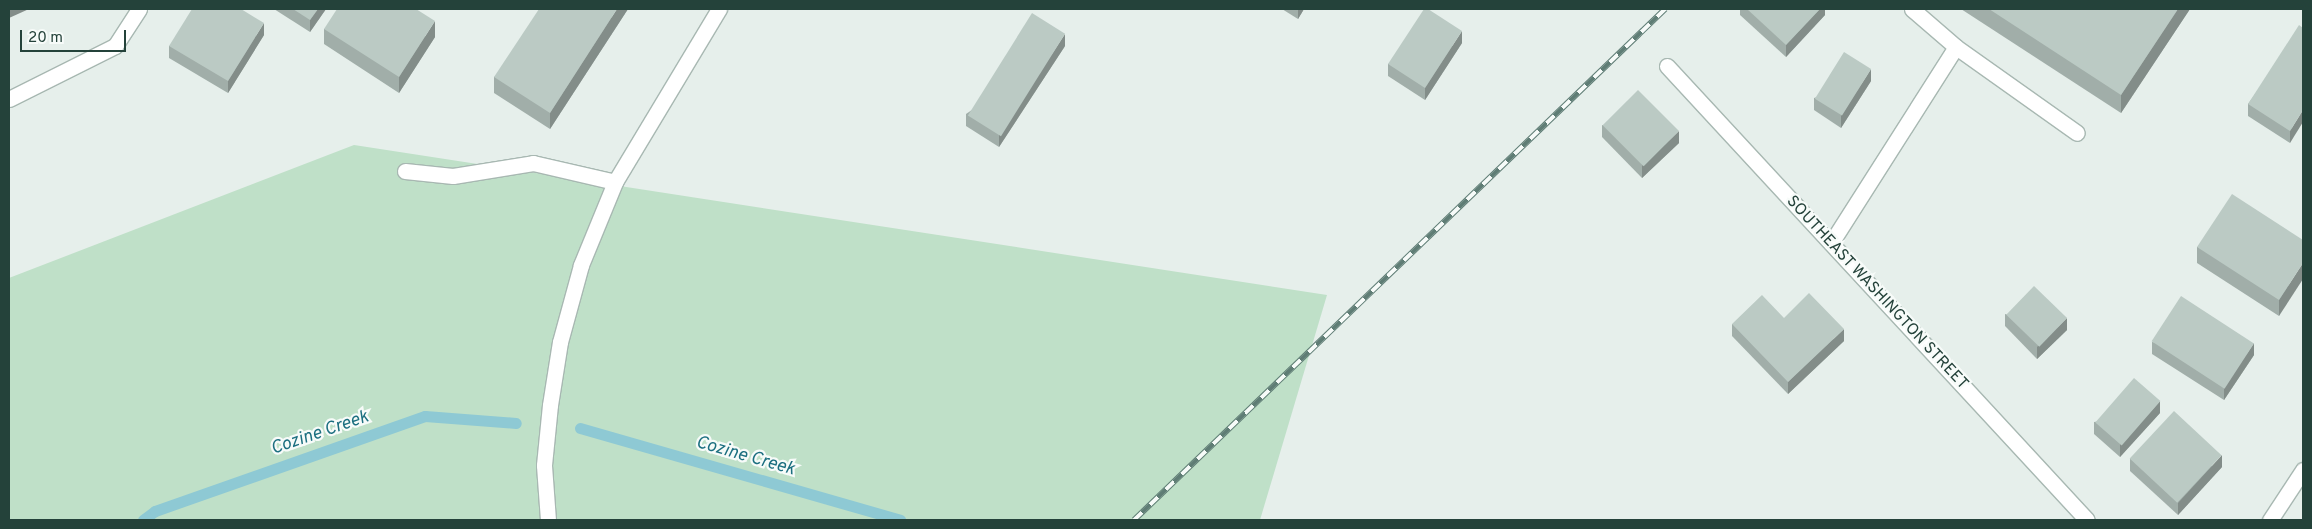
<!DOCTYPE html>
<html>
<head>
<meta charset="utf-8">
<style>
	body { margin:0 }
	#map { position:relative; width:2312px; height:529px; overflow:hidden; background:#e6efeb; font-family:Overpass,sans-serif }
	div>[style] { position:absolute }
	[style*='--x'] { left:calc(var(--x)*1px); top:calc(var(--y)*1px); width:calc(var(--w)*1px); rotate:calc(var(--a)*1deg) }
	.green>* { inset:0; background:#bfe0c8 }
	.stream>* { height:11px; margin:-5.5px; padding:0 5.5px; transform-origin:5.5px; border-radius:5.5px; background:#8ec9d4 }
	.roads { filter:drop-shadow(1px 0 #a8b8b2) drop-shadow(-1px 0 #a8b8b2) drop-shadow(0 1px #a8b8b2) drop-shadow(0 -1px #a8b8b2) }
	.lane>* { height:15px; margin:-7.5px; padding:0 7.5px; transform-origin:7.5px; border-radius:7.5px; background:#fff }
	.street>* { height:15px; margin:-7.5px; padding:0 7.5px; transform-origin:7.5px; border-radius:7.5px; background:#fff }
	.secondary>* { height:15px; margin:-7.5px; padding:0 7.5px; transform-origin:7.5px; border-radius:7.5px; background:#fff }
	.rail>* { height:5.5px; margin-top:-2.75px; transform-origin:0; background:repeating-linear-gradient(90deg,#f7fbf9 0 11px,#5f7d75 0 22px); box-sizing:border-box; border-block:1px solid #5f7d75 }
	.wall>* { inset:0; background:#a1aea9 }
	.shaded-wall>* { inset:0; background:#838d89 }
	.building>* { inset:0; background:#bbcac4; transform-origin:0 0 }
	span { translate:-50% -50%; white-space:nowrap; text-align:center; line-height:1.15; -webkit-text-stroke:4.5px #f7fbf9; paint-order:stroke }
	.street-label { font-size:16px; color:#24423a }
	.water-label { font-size:18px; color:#1c6f80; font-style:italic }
	.frame { position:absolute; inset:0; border:10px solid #24423a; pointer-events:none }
	.scale { position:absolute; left:20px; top:30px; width:106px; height:22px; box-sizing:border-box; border:2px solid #24423a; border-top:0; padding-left:6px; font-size:15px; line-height:18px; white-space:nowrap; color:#24423a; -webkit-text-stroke:4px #f7fbf9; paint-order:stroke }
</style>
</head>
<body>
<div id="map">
	<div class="green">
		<i style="clip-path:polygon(354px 145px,1327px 295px,1260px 520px,9px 520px,9px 278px)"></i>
	</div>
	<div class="stream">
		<i style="--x:580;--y:428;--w:333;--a:16"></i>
		<i style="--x:143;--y:520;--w:15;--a:-37"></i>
		<i style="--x:155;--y:511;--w:286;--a:-19.4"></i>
		<i style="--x:425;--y:416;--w:91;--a:4.4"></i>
	</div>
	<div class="roads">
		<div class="lane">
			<i style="--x:1912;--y:9;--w:58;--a:40.8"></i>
			<i style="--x:1956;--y:47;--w:148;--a:35.4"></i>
			<i style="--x:9;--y:99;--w:119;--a:-26.6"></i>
			<i style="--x:405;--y:171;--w:48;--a:5.9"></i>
			<i style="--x:453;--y:176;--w:81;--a:-9.2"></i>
			<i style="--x:533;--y:163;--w:84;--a:13"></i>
			<i style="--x:1831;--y:243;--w:232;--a:-57.5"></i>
		</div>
		<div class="street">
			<i style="--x:115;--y:46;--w:44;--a:-57"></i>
			<i style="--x:1667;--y:66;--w:618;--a:47.23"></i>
			<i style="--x:2270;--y:520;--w:60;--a:-56.6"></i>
		</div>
		<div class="secondary">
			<i style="--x:548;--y:520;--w:55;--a:-94.2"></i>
			<i style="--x:544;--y:465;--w:60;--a:-84.3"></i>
			<i style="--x:550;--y:405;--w:64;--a:-81"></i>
			<i style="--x:560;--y:342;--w:80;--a:-74.7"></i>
			<i style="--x:581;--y:265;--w:90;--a:-67.7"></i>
			<i style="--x:615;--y:182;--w:202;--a:-59"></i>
		</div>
	</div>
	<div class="rail">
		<i style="--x:1134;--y:520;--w:737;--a:-43.9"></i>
	</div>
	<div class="wall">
		<i style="clip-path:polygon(274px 9px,326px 9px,310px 32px)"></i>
		<i style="clip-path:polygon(628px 9px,550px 129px,494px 93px,494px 77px)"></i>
		<i style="clip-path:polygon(1282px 9px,1304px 9px,1298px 19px)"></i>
		<i style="clip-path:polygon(1740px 9px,1825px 9px,1825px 15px,1786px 57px,1740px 15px)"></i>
		<i style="clip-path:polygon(1961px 9px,2190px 9px,2121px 113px)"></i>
		<i style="clip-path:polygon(2303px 28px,2290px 143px,2248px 116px,2248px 104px)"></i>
		<i style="clip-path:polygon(324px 29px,435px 37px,399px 93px,324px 44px)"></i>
		<i style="clip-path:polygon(264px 35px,228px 93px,169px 58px,169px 46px)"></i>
		<i style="clip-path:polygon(1462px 43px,1425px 100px,1388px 76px,1388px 64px)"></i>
		<i style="clip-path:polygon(1065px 46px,999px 147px,966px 126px,966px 114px)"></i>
		<i style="clip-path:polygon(1871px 81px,1841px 128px,1814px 110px,1814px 98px)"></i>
		<i style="clip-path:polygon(1602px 125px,1679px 143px,1642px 178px,1602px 137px)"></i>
		<i style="clip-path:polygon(2303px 240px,2279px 316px,2197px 263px,2197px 247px)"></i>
		<i style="clip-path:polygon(2005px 314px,2067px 330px,2037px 359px,2005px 326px)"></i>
		<i style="clip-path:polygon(1732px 324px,1844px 341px,1788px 394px,1732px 336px)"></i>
		<i style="clip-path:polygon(2152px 342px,2254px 355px,2224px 400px,2152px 354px)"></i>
		<i style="clip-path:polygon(2160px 413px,2120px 457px,2094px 434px,2094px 422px)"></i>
		<i style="clip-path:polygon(2130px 459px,2222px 467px,2178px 515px,2130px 471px)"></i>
	</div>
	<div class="shaded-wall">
		<i style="clip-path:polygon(9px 9px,29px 9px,9px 18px)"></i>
		<i style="clip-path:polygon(318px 9px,326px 9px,310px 32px,310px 20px)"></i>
		<i style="clip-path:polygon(617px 9px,628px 9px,550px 129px,550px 113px)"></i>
		<i style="clip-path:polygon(1298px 9px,1304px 9px,1298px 19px)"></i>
		<i style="clip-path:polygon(1820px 9px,1825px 9px,1825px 15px,1786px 57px,1786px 45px)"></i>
		<i style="clip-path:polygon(2178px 9px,2190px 9px,2121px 113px,2121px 95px)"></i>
		<i style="clip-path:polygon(435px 21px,435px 37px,399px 93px,399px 77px)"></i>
		<i style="clip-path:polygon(264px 23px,264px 35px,228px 93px,228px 81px)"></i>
		<i style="clip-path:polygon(1462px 31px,1462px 43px,1425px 100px,1425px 88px)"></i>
		<i style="clip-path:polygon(1065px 34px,1065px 46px,999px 147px,999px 135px)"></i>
		<i style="clip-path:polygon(1871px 69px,1871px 81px,1841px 128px,1841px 116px)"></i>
		<i style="clip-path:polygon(2303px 110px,2303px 122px,2290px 143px,2290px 131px)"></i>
		<i style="clip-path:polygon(1679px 131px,1679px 143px,1642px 178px,1642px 166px)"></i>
		<i style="clip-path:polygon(2303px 263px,2303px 279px,2279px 316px,2279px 300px)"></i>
		<i style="clip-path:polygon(2067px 318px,2067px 330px,2037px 359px,2037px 347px)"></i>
		<i style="clip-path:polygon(1844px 329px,1844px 341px,1788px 394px,1788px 382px)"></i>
		<i style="clip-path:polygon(2254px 343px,2254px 355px,2224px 400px,2224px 388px)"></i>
		<i style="clip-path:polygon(2160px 401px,2160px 413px,2120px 457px,2120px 445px)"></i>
		<i style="clip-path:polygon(2222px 455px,2222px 467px,2178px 515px,2178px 503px)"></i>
	</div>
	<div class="building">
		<i style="clip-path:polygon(192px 9px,241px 9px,264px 23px,228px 81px,169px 46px)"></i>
		<i style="clip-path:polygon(293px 9px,318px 9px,310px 20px)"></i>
		<i style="clip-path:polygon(337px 9px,416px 9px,435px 21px,399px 77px,324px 29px)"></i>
		<i style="clip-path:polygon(539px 9px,617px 9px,550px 113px,494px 77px)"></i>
		<i style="clip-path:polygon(1424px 9px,1428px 9px,1462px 31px,1425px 88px,1388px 64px)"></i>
		<i style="clip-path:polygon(1747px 9px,1820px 9px,1786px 45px)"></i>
		<i style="clip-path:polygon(1989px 9px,2178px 9px,2121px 95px)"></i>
		<i style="left:1032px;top:13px;width:39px;height:121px;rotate:32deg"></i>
		<i style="clip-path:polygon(2299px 25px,2303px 28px,2303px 110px,2290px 131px,2248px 104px)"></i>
		<i style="left:1844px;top:52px;width:32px;height:55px;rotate:32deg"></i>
		<i style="left:1638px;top:90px;width:58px;height:50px;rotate:45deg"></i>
		<i style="clip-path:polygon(2232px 194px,2303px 240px,2303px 263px,2279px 300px,2197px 247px)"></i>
		<i style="left:2034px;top:286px;width:46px;height:40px;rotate:44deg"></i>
		<i style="clip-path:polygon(1809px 293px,1844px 329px,1788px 382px,1732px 324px,1762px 295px,1784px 318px)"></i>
		<i style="left:2181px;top:296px;width:87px;height:54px;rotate:33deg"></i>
		<i style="left:2134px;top:378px;width:35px;height:59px;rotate:41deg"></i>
		<i style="left:2174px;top:411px;width:65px;height:65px;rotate:43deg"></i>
	</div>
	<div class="street-label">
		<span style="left:1877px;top:293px;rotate:47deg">SOUTHEAST WASHINGTON STREET</span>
	</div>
	<div class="water-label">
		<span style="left:320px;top:434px;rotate:-19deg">Cozine Creek</span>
		<span style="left:745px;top:457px;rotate:16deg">Cozine Creek</span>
	</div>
	<div class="frame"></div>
	<div class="scale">20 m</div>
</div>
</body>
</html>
